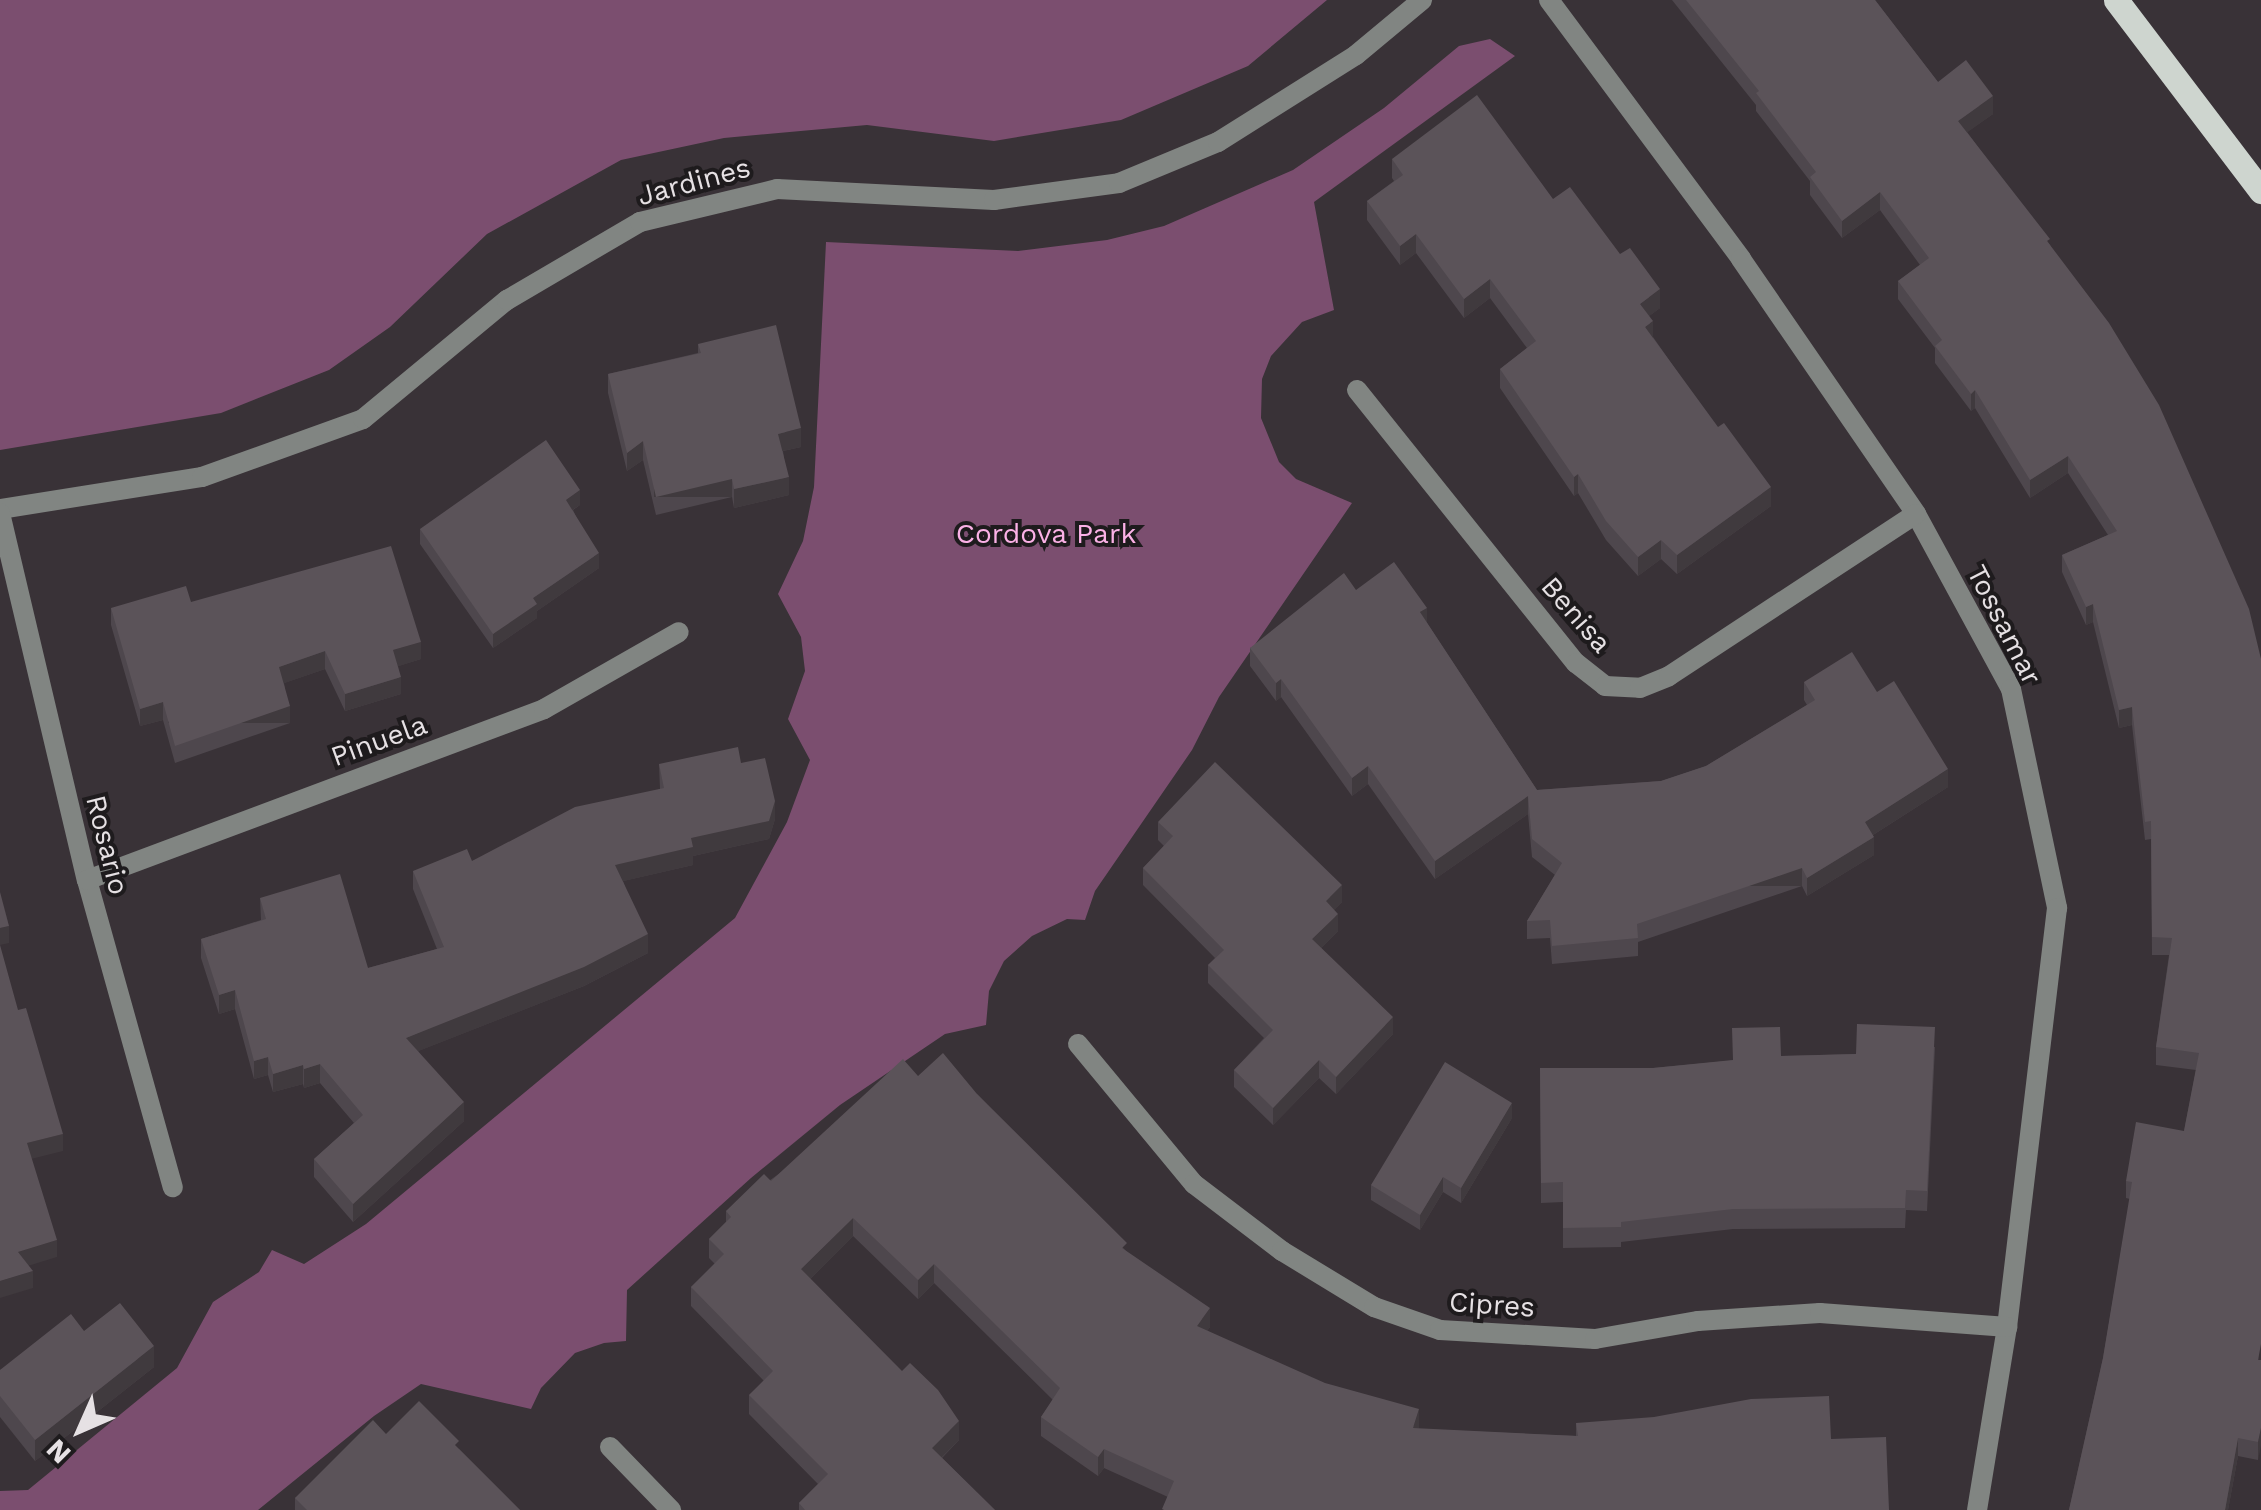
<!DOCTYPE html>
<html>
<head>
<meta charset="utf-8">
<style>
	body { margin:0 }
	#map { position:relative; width:2261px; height:1510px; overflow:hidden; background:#393237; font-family:"Work Sans",sans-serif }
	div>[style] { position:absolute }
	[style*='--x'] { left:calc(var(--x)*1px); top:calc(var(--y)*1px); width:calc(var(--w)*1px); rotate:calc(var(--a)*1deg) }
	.green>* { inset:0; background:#7b4e6f }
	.street>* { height:20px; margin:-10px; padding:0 10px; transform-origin:10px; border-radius:10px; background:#818582 }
	.primary>* { height:25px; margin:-12.5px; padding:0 12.5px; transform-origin:12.5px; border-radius:12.5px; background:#ced5cf }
	.wall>* { inset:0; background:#4e474d }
	.shaded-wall>* { inset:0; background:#403a3e; transform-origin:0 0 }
	.building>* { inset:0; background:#5b5359 }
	span { translate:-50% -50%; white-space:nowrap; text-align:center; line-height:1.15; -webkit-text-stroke:8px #1e1b1d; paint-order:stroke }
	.street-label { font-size:28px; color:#e6e1e4 }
	.park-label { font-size:28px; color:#fbb1e6 }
	.north { position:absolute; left:30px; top:1380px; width:100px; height:100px; -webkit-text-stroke:8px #1e1b1d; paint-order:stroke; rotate:225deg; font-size:28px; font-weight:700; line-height:40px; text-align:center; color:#e6e1e4 }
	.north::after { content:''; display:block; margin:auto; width:35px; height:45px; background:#e6e1e4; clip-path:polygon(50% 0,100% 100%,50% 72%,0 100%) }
</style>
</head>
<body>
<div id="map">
	<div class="green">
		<i style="clip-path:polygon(0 0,1327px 0,1248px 66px,1121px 120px,994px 141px,867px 125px,724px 138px,621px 160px,487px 234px,390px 327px,329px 370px,221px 413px,0 450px)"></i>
		<i style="clip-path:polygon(1490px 39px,1515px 56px,1314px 202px,1334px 310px,1302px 322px,1271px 356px,1262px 379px,1261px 418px,1279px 462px,1296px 479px,1352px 503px,1219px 697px,1192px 750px,1095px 891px,1085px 920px,1067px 919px,1032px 936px,1004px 961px,989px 991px,986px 1025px,945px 1034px,840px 1105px,751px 1178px,627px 1290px,626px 1341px,604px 1343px,575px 1353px,541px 1388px,531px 1409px,421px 1384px,374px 1416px,258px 1510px,0 1510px,0 1491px,28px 1490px,177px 1368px,213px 1302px,259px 1272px,272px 1250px,304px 1264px,366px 1224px,735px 918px,787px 822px,810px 760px,788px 719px,805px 671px,801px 637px,778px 594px,803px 541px,814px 487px,826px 242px,1018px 251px,1107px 240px,1164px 226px,1293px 170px,1384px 108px,1459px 46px)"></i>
	</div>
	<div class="street">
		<i style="--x:1549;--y:0;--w:322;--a:53.4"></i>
		<i style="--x:1741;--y:259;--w:309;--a:55.5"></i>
		<i style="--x:1916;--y:514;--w:199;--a:61.5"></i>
		<i style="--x:2011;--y:689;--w:224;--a:78.1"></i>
		<i style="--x:2057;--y:908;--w:422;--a:96.8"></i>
		<i style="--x:2007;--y:1327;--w:185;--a:99.3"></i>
		<i style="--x:1357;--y:390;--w:350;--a:51.3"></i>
		<i style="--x:1576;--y:663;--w:37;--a:38"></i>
		<i style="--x:1605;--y:686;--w:35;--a:3"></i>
		<i style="--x:1640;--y:688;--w:31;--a:-22"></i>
		<i style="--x:1669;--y:676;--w:295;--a:-33.3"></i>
		<i style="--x:0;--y:509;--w:205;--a:-9"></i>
		<i style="--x:202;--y:477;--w:171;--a:-19.8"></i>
		<i style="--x:363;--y:419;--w:187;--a:-39.6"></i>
		<i style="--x:507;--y:300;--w:154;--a:-30.4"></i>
		<i style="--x:640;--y:222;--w:141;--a:-13.5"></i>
		<i style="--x:777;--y:189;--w:217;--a:2.9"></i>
		<i style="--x:994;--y:200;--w:126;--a:-7.7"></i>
		<i style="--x:1119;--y:183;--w:107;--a:-22.5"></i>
		<i style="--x:1218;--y:142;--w:163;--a:-32.2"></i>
		<i style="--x:1356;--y:55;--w:86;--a:-39.8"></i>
		<i style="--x:0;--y:513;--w:377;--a:76.7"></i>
		<i style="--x:87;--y:880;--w:319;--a:74.4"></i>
		<i style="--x:87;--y:880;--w:488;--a:-20.5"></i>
		<i style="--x:544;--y:709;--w:155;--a:-29.7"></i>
		<i style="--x:1078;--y:1044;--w:182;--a:50.4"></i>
		<i style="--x:1194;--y:1184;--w:111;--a:37.3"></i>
		<i style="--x:1282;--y:1251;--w:108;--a:31.3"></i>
		<i style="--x:1374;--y:1307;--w:70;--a:19.2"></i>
		<i style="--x:1440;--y:1330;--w:155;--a:3.3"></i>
		<i style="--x:1595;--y:1339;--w:105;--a:-9.9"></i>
		<i style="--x:1698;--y:1321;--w:122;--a:-3.8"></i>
		<i style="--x:1820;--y:1313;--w:188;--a:4.3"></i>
		<i style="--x:610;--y:1447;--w:88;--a:45.9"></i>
	</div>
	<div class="primary">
		<i style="--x:2116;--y:0;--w:240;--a:52.8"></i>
	</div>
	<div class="wall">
		<i style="clip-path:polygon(1672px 0,1875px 0,1938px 82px,1993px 114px,1967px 132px,2050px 245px,2261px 659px,2258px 1460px,2238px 1456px,2228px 1510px,2069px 1510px,2103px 1358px,2130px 1199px,2126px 1198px,2126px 1181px,2184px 1131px,2196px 1070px,2156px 1065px,2156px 1047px,2169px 955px,2152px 955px,2151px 839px,2145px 840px,2132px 725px,2119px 728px,2093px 622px,2086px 625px,2062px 572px,2062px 555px,2108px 535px,2068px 473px,2030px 498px,1975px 408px,1971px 411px,1935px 363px,1935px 348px,1898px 299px,1898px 281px,1920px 265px,1880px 210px,1842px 238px,1810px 195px,1810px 181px,1756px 111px,1756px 105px)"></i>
		<i style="clip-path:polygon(1392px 159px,1553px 199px,1660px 308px,1649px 316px,1653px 337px,1771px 506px,1677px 574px,1661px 559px,1638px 576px,1606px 540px,1578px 493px,1574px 496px,1500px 388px,1500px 369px,1527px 348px,1490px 298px,1464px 318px,1416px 253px,1400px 265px,1367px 220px,1367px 201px,1394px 181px,1392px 178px)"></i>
		<i style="clip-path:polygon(698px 344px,801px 447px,783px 451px,789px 495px,734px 508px,732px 497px,656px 515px,643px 460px,627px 471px,608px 393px,608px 374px,698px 353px)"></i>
		<i style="clip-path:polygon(580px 505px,573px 510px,599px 568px,537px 611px,537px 618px,493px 648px,420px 544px,420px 529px)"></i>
		<i style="clip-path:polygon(1356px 590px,1427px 623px,1537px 790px,1661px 781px,1706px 766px,1807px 705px,1804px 700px,1804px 682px,1877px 692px,1948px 787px,1873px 835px,1874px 855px,1807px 896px,1802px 886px,1638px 942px,1638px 956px,1552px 964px,1550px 938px,1527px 939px,1527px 921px,1555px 875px,1532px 857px,1528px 814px,1435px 879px,1368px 784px,1352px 796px,1281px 697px,1276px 701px,1250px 666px,1250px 648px)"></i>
		<i style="clip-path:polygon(111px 608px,421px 659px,398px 666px,401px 694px,345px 711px,325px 669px,284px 683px,290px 723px,175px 763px,163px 720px,140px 726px,111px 625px)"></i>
		<i style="clip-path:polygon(741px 763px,775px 819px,769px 839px,693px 856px,693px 865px,623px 881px,648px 953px,584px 986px,418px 1051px,464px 1121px,353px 1222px,314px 1177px,314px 1159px,354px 1123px,320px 1083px,304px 1088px,303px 1084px,273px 1092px,268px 1075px,254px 1079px,235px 1009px,219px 1014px,201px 958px,201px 939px,261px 920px,260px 898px,368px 968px,437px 949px,413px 889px,413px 871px,472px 861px,660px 789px,659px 764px)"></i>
		<i style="clip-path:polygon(1158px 822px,1342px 902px,1334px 910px,1338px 931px,1321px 948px,1393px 1034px,1336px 1094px,1319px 1078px,1273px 1125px,1234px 1087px,1234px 1070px,1264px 1038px,1208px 983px,1208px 965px,1215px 958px,1143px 885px,1143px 868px,1164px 846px,1158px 840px)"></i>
		<i style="clip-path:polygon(1935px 1047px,1927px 1211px,1906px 1210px,1905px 1228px,1733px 1229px,1621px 1242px,1621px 1247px,1563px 1248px,1563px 1202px,1541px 1203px,1540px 1068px,1653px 1068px,1781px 1056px,1856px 1054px)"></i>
		<i style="clip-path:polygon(918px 1076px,977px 1094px,1127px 1252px,1210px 1327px,1207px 1331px,1419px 1429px,1576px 1436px,1576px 1423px,1831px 1439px,1168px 1497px,1104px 1468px,1098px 1476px,1041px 1436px,1041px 1417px,1053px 1400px,934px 1283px,918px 1299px,853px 1236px,810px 1279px,959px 1440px,942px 1458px,995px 1510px,799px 1510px,799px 1503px,818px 1484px,749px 1414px,749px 1395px,764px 1381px,691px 1306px,691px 1287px,715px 1264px,709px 1258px,709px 1239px,726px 1222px,726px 1211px)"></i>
		<i style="clip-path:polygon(1512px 1118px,1461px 1203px,1443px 1192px,1420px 1230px,1371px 1200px,1371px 1185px)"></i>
		<i style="clip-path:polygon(84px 1331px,154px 1367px,35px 1461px,0 1417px,0 1370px)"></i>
		<i style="clip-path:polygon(386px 1434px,459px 1449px,520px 1510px,295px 1510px,295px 1498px)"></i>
	</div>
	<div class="shaded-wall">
		<i style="clip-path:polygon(1993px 96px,1993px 114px,1958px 139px,1958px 121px)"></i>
		<i style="clip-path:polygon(1880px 192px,1880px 210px,1842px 238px,1842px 221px)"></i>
		<i style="clip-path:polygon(1416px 234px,1416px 253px,1400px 265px,1400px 246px)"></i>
		<i style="clip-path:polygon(1490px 279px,1490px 298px,1464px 318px,1464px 299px)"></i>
		<i style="clip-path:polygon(1660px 289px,1660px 308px,1640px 323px,1640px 304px)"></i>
		<i style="clip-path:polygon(1653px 321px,1653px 340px,1645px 327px)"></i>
		<i style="clip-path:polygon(1975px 390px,1975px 408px,1971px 411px,1971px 394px)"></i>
		<i style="clip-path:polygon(801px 428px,801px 447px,778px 452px,778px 434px)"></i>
		<i style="clip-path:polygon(643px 441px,643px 460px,627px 471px,627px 453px)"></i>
		<i style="clip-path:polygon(2068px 456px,2068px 473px,2030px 498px,2030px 480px)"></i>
		<i style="clip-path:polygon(1578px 474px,1578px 493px,1574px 496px,1574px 477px)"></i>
		<i style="clip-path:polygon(789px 477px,789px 495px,734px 508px,734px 489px)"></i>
		<i style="left:732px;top:479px;width:18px;height:78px;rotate:90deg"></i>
		<i style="clip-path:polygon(1771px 487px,1771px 506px,1677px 574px,1677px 555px)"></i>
		<i style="clip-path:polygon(580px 490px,580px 505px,566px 514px,566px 500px)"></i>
		<i style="clip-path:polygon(1661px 540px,1661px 559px,1638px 576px,1638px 557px)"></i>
		<i style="clip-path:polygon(599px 553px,599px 568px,537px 611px,537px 618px,493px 648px,493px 634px,533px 598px)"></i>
		<i style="clip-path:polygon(2093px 604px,2093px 622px,2086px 625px,2086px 607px)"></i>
		<i style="clip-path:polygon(1427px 608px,1427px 626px,1420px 612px)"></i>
		<i style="clip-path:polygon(421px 642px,421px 659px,393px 668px,393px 650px)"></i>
		<i style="clip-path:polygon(325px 651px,325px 669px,279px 685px,279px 667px)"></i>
		<i style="clip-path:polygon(401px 677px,401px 694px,345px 711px,345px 694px)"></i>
		<i style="clip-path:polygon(1281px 679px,1281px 697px,1276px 701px,1276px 683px)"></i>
		<i style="clip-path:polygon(163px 702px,163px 720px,140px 726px,140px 709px)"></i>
		<i style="left:290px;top:706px;width:17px;height:122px;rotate:90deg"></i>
		<i style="clip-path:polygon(2132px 707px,2132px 725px,2119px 728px,2119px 710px)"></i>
		<i style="clip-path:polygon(1368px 766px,1368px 784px,1352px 796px,1352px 778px)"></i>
		<i style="clip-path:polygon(1948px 769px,1948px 787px,1865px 840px,1865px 822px)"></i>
		<i style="clip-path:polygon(1528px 796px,1528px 814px,1435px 879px,1435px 861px)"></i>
		<i style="clip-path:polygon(775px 801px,775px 819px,769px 839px,693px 856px,693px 865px,615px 883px,615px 865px,691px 838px)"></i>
		<i style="clip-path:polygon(1874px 837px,1874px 855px,1807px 896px,1807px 878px)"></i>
		<i style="left:1802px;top:868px;width:18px;height:174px;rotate:90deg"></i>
		<i style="clip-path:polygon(1342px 885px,1342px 902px,1326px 919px,1326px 901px)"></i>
		<i style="clip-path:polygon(1338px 914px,1338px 931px,1312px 957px,1312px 939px)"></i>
		<i style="clip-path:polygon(9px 926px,9px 943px,0 945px,0 928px)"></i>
		<i style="clip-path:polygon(648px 934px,648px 953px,584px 986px,406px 1056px,406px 1038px)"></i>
		<i style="clip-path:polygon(235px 990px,235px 1009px,219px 1014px,219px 995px)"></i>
		<i style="clip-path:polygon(1393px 1017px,1393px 1034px,1336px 1094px,1336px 1077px)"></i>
		<i style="clip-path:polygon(268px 1057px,268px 1075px,254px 1079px,254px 1061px)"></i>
		<i style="clip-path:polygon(1319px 1060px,1319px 1078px,1273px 1125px,1273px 1108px)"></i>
		<i style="clip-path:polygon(320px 1064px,320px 1083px,304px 1088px,304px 1069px)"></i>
		<i style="clip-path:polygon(303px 1065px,303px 1084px,273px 1092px,273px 1074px)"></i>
		<i style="clip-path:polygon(464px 1102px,464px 1121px,353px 1222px,353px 1204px)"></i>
		<i style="clip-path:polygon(1512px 1103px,1512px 1118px,1461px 1203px,1461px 1188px)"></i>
		<i style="clip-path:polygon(63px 1134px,63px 1151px,27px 1160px,27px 1143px)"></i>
		<i style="clip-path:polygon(1443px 1177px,1443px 1192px,1420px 1230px,1420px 1215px)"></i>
		<i style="clip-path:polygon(853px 1218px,853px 1236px,801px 1288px,801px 1269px)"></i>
		<i style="clip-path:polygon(57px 1240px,57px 1257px,18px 1269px,18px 1252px)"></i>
		<i style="clip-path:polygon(934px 1264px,934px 1283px,918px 1299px,918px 1280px)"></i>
		<i style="clip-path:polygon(33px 1271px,33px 1288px,0 1298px,0 1281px)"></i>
		<i style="clip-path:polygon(1210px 1308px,1210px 1327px,1197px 1345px,1197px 1326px)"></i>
		<i style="clip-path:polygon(154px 1346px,154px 1367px,35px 1461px,35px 1440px)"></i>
		<i style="clip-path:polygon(1419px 1409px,1419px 1428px,1413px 1447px,1413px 1428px)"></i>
		<i style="clip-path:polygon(959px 1421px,959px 1440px,932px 1467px,932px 1448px)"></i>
		<i style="clip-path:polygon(2261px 1428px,2261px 1446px,2258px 1460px,2258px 1442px)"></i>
		<i style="clip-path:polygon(2238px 1438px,2238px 1456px,2228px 1510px,2225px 1510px)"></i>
		<i style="clip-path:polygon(1104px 1449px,1104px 1468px,1098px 1476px,1098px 1457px)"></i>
	</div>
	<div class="building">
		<i style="clip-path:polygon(1686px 0,1875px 0,1938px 82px,1966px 60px,1993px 96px,1958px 121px,2050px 239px,2047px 241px,2109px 323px,2159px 405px,2249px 609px,2261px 659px,2261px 1344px,2258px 1360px,2261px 1360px,2261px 1428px,2258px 1442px,2238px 1438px,2225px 1510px,2069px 1510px,2103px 1358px,2132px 1182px,2126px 1181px,2136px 1122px,2184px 1131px,2199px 1053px,2156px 1047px,2172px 938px,2152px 937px,2151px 821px,2145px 822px,2132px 707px,2119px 710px,2093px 604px,2086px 607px,2062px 555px,2117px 531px,2068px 456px,2030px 480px,1975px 390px,1971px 394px,1935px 346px,1942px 340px,1898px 281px,1929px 258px,1880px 192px,1842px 221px,1810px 177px,1816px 172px,1756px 93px,1759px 91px)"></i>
		<i style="clip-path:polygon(1477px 95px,1553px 199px,1570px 187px,1620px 254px,1630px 248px,1660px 289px,1640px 304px,1653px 321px,1645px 327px,1718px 427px,1724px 423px,1771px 487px,1677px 555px,1661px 540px,1638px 557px,1606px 521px,1578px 474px,1574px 477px,1500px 369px,1536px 341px,1490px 279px,1464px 299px,1416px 234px,1400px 246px,1367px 201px,1403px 175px,1392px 159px)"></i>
		<i style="clip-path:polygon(776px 325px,801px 428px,778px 434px,789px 477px,734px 489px,732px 479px,656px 497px,643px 441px,627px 453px,608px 374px,701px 353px,698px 344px)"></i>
		<i style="clip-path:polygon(546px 440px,580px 490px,566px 500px,599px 553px,533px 598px,537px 604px,493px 634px,420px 529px)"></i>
		<i style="clip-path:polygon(391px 546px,421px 642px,393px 650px,401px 677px,345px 694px,325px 651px,279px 667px,290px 706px,175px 746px,163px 702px,140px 709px,111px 608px,186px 586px,191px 602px)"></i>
		<i style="clip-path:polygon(1394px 562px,1427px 608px,1420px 612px,1537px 790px,1661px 781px,1706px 766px,1815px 700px,1804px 682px,1852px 652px,1877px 692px,1894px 681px,1948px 769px,1865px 822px,1874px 837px,1807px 878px,1802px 868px,1637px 924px,1638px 938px,1552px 946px,1550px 920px,1527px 921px,1562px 863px,1532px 839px,1528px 796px,1435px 861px,1368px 766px,1352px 778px,1281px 679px,1276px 683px,1250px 648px,1344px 573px,1356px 590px)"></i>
		<i style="clip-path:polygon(738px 747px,741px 763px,765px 758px,775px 801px,769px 821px,691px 838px,693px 847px,615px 865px,648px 934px,584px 967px,406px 1038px,464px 1102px,353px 1204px,314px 1159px,363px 1115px,320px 1064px,304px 1069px,303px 1065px,273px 1074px,268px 1057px,254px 1061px,235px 990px,219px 995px,201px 939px,266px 919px,260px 898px,340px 874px,368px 968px,444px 947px,413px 871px,467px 849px,472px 861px,575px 807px,664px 788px,659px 764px)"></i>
		<i style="clip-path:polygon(1215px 762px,1342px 885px,1326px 901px,1338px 914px,1312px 939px,1393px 1017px,1336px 1077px,1319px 1060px,1273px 1108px,1234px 1070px,1273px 1030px,1208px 965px,1224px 950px,1143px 868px,1173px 836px,1158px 822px)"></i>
		<i style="clip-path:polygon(0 892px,9px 926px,0 928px)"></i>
		<i style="clip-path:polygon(0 945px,18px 1010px,26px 1008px,63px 1134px,27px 1143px,57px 1240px,18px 1252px,33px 1271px,0 1281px)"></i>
		<i style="clip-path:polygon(1857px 1024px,1935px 1027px,1927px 1191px,1906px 1190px,1905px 1208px,1733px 1209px,1621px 1222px,1621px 1227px,1563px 1228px,1563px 1182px,1541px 1183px,1540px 1068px,1653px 1068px,1733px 1060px,1732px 1028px,1780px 1027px,1781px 1056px,1856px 1054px)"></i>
		<i style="clip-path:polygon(943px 1053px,977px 1094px,1127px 1243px,1122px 1248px,1210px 1308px,1197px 1326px,1325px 1383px,1419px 1409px,1413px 1428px,1578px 1436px,1576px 1423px,1654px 1417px,1751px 1399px,1829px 1396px,1831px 1439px,1886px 1437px,1889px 1510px,1164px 1510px,1162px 1509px,1174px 1481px,1104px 1449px,1098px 1457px,1041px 1417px,1060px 1388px,934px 1264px,918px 1280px,853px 1218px,801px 1269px,902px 1371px,910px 1363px,938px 1390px,959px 1421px,932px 1448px,995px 1510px,805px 1510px,799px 1503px,828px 1474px,749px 1395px,773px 1371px,691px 1287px,724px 1254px,709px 1239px,731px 1217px,726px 1211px,764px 1174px,771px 1181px,903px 1059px,918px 1076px)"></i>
		<i style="clip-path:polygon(1445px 1062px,1512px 1103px,1461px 1188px,1443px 1177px,1420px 1215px,1371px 1185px)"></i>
		<i style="clip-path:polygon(120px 1303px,154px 1346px,35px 1440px,0 1396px,0 1370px,71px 1314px,84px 1331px)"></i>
		<i style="clip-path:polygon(419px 1401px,459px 1441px,455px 1445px,520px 1510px,307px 1510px,295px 1498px,373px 1420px,386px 1434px)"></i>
	</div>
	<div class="street-label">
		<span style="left:694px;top:182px;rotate:-15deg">Jardines</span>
		<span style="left:1576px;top:615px;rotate:49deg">Benisa</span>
		<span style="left:2004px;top:625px;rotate:63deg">Tossamar</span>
		<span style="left:379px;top:741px;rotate:-20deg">Pinuela</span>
		<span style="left:107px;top:845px;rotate:76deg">Rosario</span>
		<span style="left:1492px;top:1305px;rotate:4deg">Cipres</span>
	</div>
	<div class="park-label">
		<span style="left:1046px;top:534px">Cordova Park</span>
	</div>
	<div class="north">N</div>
</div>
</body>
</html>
